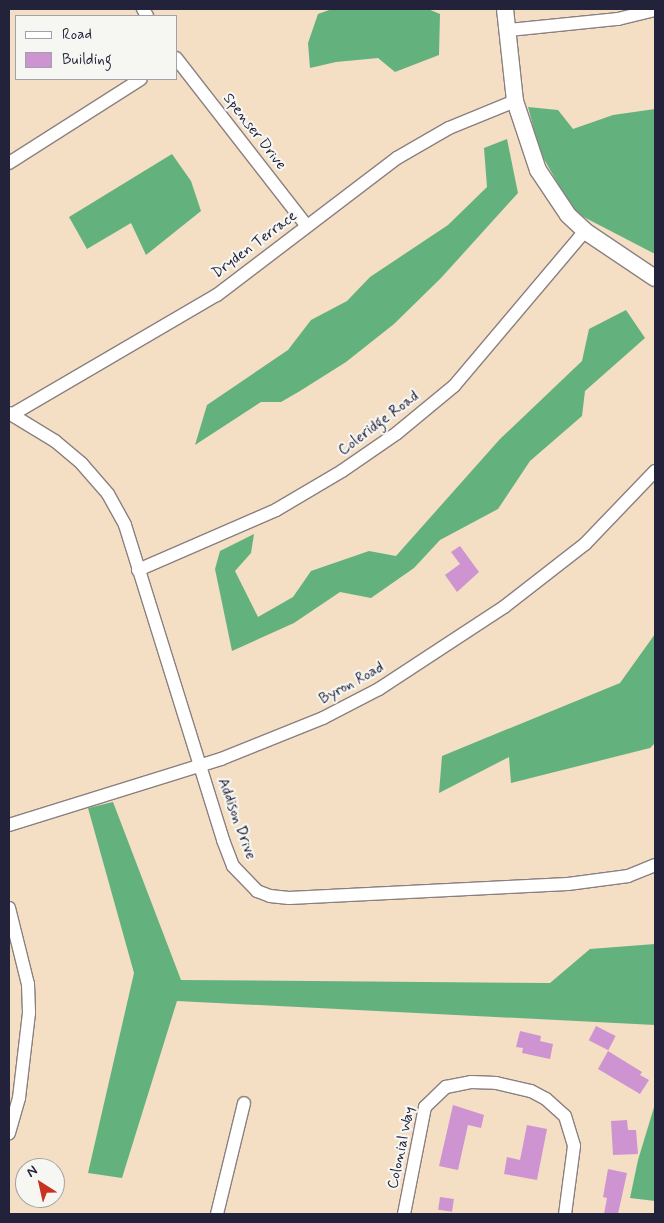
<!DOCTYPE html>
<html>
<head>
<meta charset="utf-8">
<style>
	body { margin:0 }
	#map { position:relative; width:664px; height:1223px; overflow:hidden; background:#f4dec4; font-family:Mynerve,sans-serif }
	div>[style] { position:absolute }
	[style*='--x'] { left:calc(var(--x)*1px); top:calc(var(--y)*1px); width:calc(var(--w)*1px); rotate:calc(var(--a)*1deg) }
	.forest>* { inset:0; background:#63b27e }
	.building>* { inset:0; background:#ce94d1; transform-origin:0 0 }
	.roads { filter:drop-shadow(1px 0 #8b8080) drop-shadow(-1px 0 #8b8080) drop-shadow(0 1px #8b8080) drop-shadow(0 -1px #8b8080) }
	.minor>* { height:12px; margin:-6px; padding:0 6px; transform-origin:6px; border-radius:6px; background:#fff }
	.tertiary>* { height:16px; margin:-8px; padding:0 8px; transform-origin:8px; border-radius:8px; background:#fff }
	span { translate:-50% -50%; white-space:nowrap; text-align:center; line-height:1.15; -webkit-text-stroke:4.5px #f6f6f2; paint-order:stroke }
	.street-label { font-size:15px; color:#22223b }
	.frame { position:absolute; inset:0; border:10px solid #22223b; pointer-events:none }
	.legend { position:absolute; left:15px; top:15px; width:162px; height:65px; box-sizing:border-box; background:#f6f6f2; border:1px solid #a1a1a9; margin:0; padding:6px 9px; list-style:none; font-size:15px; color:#22223b }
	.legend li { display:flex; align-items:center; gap:10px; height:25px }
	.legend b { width:25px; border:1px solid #a1a1a9 }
	.north { position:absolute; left:15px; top:1158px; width:50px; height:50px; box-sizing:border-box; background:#f6f6f2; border:1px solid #a1a1a9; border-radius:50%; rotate:325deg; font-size:14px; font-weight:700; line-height:20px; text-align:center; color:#22223b }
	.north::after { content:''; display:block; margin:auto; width:18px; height:22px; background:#c8321e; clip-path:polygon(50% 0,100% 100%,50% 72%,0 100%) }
</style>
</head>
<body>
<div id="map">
	<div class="forest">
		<i style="clip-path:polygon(332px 9px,428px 9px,440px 14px,439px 55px,395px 72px,378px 58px,336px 62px,310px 68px,308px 43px,318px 14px)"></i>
		<i style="clip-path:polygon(528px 107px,558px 110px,573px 129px,613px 115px,655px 109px,655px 254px,574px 212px,540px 152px)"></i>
		<i style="clip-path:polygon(507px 139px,518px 193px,441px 278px,394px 324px,346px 362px,300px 391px,281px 402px,261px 402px,195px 445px,207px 405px,288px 350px,311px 320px,347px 301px,370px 277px,448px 225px,487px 187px,484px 148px)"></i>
		<i style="clip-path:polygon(172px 154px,191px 181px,201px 211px,146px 255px,131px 223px,87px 249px,69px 217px)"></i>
		<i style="clip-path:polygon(626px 310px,645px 338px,585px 391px,582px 416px,530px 461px,498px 509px,440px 540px,414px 568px,371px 598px,340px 592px,294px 623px,232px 651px,215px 569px,220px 551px,254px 534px,251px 553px,235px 571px,258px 617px,293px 597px,311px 571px,369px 551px,396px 556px,500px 439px,582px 361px,589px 329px)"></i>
		<i style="clip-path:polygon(655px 634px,655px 743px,650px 748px,511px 783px,509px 757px,439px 793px,442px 756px,620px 683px)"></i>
		<i style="clip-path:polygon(113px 802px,181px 980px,550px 983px,590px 949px,655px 944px,655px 1025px,177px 1001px,122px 1178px,88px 1173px,134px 973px,88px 808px)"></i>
		<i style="clip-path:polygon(655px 1104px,655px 1201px,630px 1198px,638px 1160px)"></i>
	</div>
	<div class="building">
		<i style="clip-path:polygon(460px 546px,479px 572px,457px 592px,445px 575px,460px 564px,451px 552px)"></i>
		<i style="left:596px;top:1026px;width:22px;height:16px;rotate:27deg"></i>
		<i style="clip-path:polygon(520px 1031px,541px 1036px,540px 1041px,553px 1044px,550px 1059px,522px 1053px,523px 1048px,516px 1047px)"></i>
		<i style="clip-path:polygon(608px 1051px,642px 1072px,640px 1075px,649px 1080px,640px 1094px,598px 1069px)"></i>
		<i style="clip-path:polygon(453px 1105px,484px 1115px,481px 1128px,468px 1125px,458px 1170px,439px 1166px)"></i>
		<i style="clip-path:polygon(627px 1120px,628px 1130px,636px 1130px,638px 1154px,613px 1155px,611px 1121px)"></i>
		<i style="clip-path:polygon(527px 1125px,547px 1129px,537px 1180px,504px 1174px,507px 1157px,520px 1160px)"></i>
		<i style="clip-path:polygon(608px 1169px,627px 1173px,618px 1214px,604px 1214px,607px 1198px,603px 1197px)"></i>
		<i style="left:440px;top:1197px;width:14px;height:13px;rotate:8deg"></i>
	</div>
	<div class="roads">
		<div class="minor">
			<i style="--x:143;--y:9;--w:8;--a:60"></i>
			<i style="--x:509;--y:30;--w:110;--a:-5.8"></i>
			<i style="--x:618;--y:19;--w:38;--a:-14"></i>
			<i style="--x:176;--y:58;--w:213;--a:52.1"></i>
			<i style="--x:9;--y:163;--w:156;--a:-32.5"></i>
			<i style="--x:9;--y:413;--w:54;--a:31.3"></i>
			<i style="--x:55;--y:441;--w:35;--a:40"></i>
			<i style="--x:82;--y:464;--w:40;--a:49"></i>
			<i style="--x:108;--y:494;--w:35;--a:61"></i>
			<i style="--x:125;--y:525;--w:330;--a:72.7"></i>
			<i style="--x:223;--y:840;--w:28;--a:69"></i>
			<i style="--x:233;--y:866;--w:35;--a:46"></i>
			<i style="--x:257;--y:891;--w:14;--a:21"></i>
			<i style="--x:270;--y:896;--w:19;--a:6"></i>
			<i style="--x:289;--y:898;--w:279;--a:-2.9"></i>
			<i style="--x:568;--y:884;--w:61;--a:-7.6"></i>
			<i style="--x:628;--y:876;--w:29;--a:-22"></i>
			<i style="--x:13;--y:414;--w:236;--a:-30.3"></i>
			<i style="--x:217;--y:295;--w:226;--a:-37.3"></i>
			<i style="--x:397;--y:158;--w:60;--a:-30"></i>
			<i style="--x:449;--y:128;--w:71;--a:-22.2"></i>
			<i style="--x:138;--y:570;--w:150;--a:-23.5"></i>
			<i style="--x:276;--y:510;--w:77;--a:-30.6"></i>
			<i style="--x:342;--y:471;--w:67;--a:-34.6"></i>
			<i style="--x:397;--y:433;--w:74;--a:-39.5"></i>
			<i style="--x:454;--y:386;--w:203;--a:-49.8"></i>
			<i style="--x:9;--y:825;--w:222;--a:-17.3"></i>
			<i style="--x:221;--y:759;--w:110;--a:-21.9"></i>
			<i style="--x:323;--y:718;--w:63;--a:-27.4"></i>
			<i style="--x:379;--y:689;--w:149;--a:-33.3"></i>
			<i style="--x:504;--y:607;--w:103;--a:-37.9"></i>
			<i style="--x:585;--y:544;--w:101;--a:-46.2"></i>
			<i style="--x:9;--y:908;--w:78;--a:76"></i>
			<i style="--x:28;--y:984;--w:29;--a:88"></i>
			<i style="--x:29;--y:1013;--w:86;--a:96.7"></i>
			<i style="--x:19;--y:1098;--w:37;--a:106"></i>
			<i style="--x:217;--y:1214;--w:114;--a:-76.3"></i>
			<i style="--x:404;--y:1214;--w:109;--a:-78.9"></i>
			<i style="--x:425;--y:1107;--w:29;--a:-44"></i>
			<i style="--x:446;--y:1087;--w:25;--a:-11"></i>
			<i style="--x:471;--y:1082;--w:25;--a:2"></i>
			<i style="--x:496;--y:1083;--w:36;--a:13"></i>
			<i style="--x:531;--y:1091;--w:17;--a:28"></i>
			<i style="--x:546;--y:1099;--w:25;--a:42"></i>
			<i style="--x:565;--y:1116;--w:31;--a:73"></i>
			<i style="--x:574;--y:1146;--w:69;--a:97.5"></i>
		</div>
		<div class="tertiary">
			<i style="--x:505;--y:9;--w:93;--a:83.8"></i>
			<i style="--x:515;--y:101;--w:73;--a:71.6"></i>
			<i style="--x:538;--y:170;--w:54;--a:56.3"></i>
			<i style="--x:568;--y:215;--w:23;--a:43"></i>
			<i style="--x:585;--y:231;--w:84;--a:33.9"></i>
		</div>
	</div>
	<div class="street-label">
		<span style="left:254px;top:132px;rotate:52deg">Spenser Drive</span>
		<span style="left:255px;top:245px;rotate:-37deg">Dryden Terrace</span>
		<span style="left:379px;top:424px;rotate:-37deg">Coleridge Road</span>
		<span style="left:352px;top:684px;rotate:-29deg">Byron Road</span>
		<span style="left:236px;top:819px;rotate:70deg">Addison Drive</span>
		<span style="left:402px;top:1148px;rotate:-78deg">Colonial Way</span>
	</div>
	<div class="frame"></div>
	<ul class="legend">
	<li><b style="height:6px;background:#fff"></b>Road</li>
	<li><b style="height:14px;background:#ce94d1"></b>Building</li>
	</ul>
	<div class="north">N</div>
</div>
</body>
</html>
